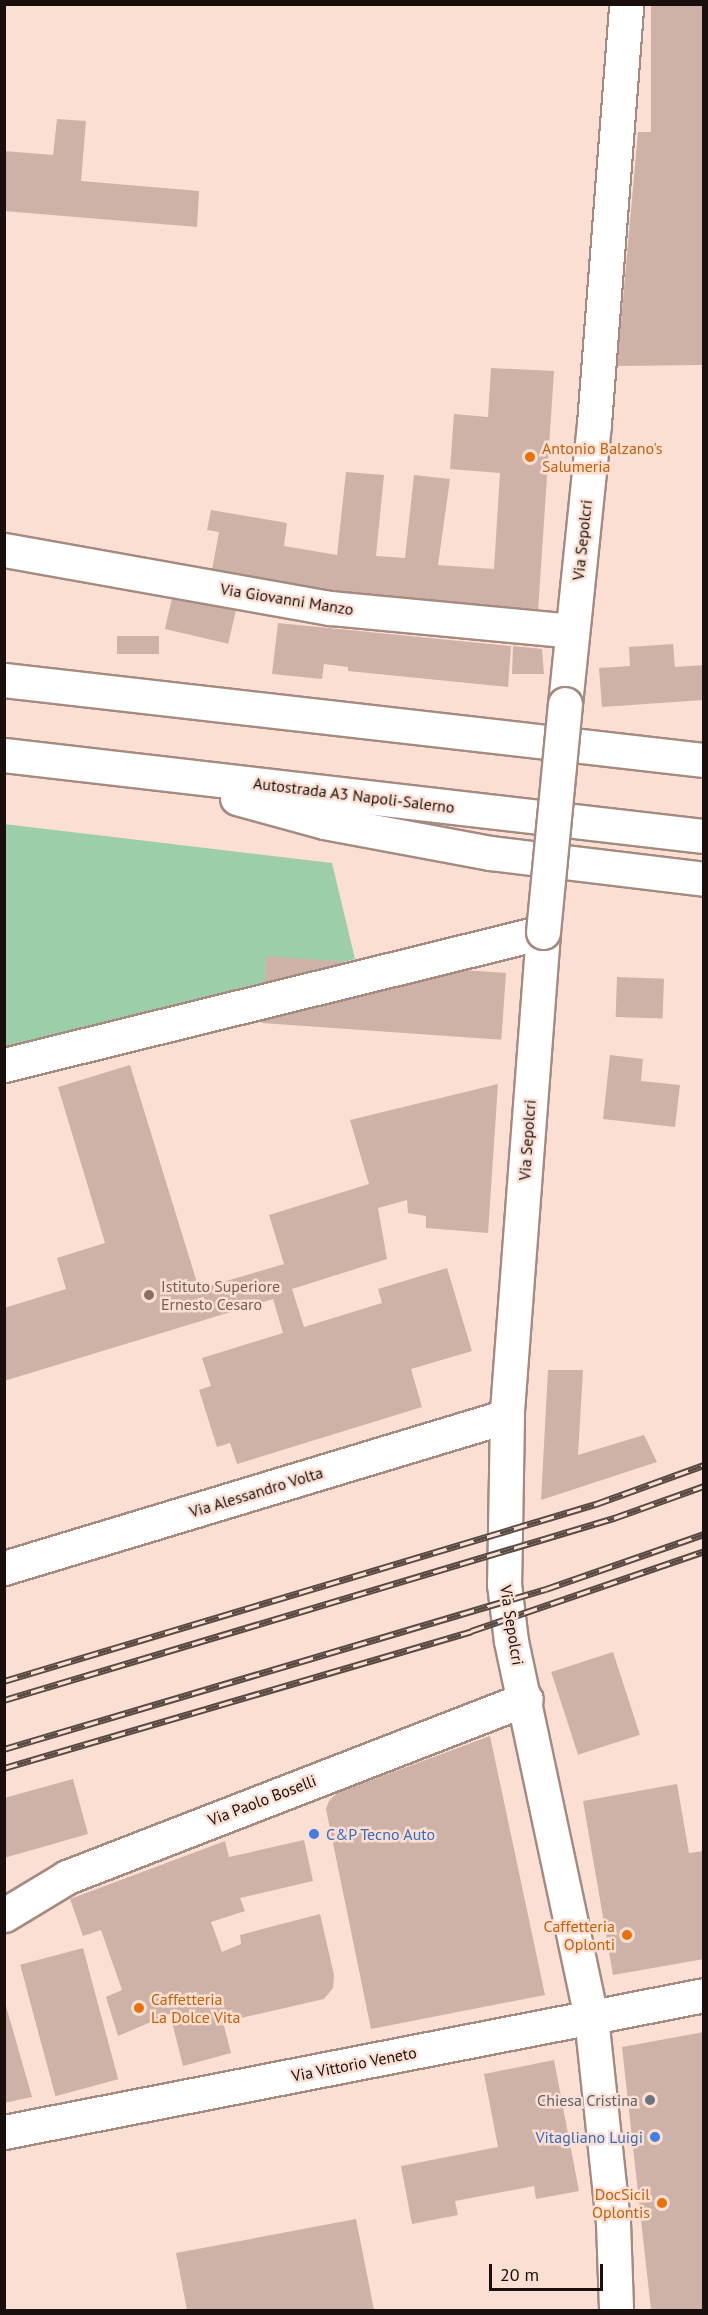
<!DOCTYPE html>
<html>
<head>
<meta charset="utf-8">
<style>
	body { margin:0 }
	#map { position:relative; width:708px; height:2315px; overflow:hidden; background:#fcdfd3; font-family:"PT Sans",sans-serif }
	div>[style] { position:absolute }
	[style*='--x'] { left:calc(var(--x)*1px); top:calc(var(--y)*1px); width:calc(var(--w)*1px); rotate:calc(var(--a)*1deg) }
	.green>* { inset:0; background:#9dceaa }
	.building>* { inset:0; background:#ceb2a7; transform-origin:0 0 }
	.roads { filter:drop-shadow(2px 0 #a58a80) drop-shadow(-2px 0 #a58a80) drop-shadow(0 2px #a58a80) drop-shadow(0 -2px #a58a80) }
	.minor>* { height:33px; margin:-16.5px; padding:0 16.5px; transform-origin:16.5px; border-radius:16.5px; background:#fff }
	.tertiary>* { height:33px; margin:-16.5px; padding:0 16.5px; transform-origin:16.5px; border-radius:16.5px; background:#fff }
	.primary>* { height:33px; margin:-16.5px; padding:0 16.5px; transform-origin:16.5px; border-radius:16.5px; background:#fff }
	.motorway>* { height:33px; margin:-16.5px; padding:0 16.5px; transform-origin:16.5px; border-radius:16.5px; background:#fff }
	.rail>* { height:7px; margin-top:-3.5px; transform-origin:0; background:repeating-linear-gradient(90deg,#fcdfd3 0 14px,#594a44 0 28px); box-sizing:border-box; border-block:2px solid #594a44 }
	.bridges { filter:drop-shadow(2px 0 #a58a80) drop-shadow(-2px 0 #a58a80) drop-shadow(0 2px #a58a80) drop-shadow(0 -2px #a58a80) }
	.tertiary-bridge>* { height:33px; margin:-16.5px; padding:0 16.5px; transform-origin:16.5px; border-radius:16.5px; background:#fff }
	.dots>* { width:16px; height:16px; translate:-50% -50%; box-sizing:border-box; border:3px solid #fcdfd3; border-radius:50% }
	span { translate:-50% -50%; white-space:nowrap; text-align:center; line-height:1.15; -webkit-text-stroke:5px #fcdfd3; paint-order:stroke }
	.food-label { font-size:16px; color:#c56008 }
	.left { translate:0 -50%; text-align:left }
	.right { translate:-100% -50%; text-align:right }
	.street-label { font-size:16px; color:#190f0c }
	.education-label { font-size:16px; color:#785e54 }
	.shop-label { font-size:16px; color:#366cbe }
	.worship-label { font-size:16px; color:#5b616d }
	.frame { position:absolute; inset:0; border:6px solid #190f0c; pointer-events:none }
	.scale { position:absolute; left:489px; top:2264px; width:114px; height:27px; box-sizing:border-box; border:3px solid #190f0c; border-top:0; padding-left:8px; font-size:18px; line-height:21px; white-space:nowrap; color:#190f0c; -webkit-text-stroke:4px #fcdfd3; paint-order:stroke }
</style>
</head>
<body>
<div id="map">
	<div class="green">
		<i style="clip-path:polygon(4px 824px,332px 863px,355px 959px,5px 1047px)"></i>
	</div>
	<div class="building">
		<i style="clip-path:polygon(651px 4px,704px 4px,704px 365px,617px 366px,638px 132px,651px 132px)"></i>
		<i style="clip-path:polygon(57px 119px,86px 121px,81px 181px,199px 191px,197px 227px,4px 211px,4px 151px,53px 155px)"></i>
		<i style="clip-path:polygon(491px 368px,554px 371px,538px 612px,389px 600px,212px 570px,219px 532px,207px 530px,211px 510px,287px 523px,284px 546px,337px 555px,346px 472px,384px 475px,376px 556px,405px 558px,414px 475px,450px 479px,438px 565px,494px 569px,500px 473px,450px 469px,454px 414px,488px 417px)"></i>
		<i style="left:173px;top:594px;width:65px;height:36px;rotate:13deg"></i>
		<i style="clip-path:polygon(278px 623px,511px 646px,508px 687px,348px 671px,348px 667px,324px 664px,322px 679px,272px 674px)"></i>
		<i style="left:117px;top:636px;width:42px;height:18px"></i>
		<i style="clip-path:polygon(673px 644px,675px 667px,704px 665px,704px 700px,602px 707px,599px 668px,630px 666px,629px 647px)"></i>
		<i style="clip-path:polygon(513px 646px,542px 649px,544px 674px,512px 674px)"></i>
		<i style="left:506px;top:973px;width:67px;height:240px;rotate:94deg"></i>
		<i style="left:617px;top:977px;width:47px;height:40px;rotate:2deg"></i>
		<i style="clip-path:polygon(610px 1055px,643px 1059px,641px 1081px,680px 1085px,675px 1127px,603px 1119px)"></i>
		<i style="clip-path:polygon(130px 1065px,199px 1289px,284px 1264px,269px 1215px,369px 1184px,350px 1120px,498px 1084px,488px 1233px,426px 1228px,426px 1216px,408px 1213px,407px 1200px,378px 1208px,387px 1259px,292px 1289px,304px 1327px,382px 1303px,378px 1289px,447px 1268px,472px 1351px,411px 1369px,422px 1407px,237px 1464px,230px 1443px,217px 1447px,199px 1390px,211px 1386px,202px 1358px,283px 1333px,273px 1299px,4px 1381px,4px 1308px,66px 1289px,57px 1258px,105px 1243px,58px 1087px)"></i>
		<i style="clip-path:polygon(548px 1370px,583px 1370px,578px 1455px,644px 1435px,657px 1462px,541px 1500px)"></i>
		<i style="left:613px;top:1652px;width:87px;height:65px;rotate:72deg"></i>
		<i style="clip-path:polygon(490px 1736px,545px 1995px,371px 2029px,326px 1809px,329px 1801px,337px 1793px)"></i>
		<i style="clip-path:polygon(73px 1779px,88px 1834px,4px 1858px,4px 1798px)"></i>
		<i style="clip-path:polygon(677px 1784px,689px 1853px,704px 1851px,704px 1959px,613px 1975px,583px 1801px)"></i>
		<i style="clip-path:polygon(304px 1840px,313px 1881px,240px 1898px,245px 1911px,211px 1922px,222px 1952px,241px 1944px,240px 1935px,320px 1914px,334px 1975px,333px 1988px,324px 1999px,223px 2022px,231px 2053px,183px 2066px,170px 2014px,118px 2036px,106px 1997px,122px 1990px,101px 1930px,83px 1936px,70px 1899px,225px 1841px,229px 1857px)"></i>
		<i style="left:83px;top:1948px;width:136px;height:65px;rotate:75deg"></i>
		<i style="clip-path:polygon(4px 1999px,32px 2097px,4px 2103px)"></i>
		<i style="clip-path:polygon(704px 2032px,704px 2310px,651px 2310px,622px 2047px)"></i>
		<i style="clip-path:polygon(554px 2060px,579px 2191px,536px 2199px,534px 2186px,455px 2201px,458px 2215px,412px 2224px,401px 2166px,498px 2147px,484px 2074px)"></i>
		<i style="clip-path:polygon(356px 2219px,374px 2310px,187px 2310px,176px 2253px)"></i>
	</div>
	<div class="roads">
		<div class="minor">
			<i style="--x:4;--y:550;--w:331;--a:10.1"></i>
			<i style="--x:330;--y:608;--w:243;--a:5.4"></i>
			<i style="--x:4;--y:1065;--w:555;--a:-13.86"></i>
			<i style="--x:4;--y:1568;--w:525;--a:-16.81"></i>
			<i style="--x:4;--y:1915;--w:74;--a:-31.1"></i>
			<i style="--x:67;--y:1877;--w:492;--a:-21.2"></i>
			<i style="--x:591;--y:2017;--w:206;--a:83.9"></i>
			<i style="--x:613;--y:2222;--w:88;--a:88"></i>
		</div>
		<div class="tertiary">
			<i style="--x:565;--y:704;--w:281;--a:-84.1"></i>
			<i style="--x:594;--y:424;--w:421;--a:-85.6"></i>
			<i style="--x:543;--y:932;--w:485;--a:94.3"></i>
			<i style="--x:507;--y:1416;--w:168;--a:91"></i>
			<i style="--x:504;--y:1584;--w:57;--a:83"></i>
			<i style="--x:511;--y:1641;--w:384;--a:78"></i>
		</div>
		<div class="primary">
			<i style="--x:4;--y:2132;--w:713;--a:-11.07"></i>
		</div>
		<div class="motorway">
			<i style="--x:4;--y:680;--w:705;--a:6.52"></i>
			<i style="--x:4;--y:755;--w:705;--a:6.6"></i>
			<i style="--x:237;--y:798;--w:90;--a:15.4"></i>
			<i style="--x:324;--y:822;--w:169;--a:10.6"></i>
			<i style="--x:490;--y:853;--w:216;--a:6.9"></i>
		</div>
	</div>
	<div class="rail">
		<i style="--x:4;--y:1681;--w:618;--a:-16.65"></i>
		<i style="--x:596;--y:1504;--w:115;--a:-19.9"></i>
		<i style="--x:4;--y:1700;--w:637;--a:-16.61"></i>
		<i style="--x:614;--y:1518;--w:96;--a:-19.6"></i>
		<i style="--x:4;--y:1749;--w:565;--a:-16.45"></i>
		<i style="--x:546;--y:1589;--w:167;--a:-19.2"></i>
		<i style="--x:4;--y:1768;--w:487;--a:-16.3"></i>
		<i style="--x:471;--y:1631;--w:246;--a:-18.9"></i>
	</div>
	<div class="bridges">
		<div class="tertiary-bridge">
			<i style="--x:543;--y:932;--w:229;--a:-84.5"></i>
		</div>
	</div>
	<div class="dots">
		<i style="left:530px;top:457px;background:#e8710a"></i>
		<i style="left:149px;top:1295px;background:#8d6e63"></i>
		<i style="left:314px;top:1834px;background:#3f7fe0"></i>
		<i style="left:627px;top:1935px;background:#e8710a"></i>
		<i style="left:139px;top:2008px;background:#e8710a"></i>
		<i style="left:650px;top:2100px;background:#6b7280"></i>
		<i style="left:655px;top:2137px;background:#3f7fe0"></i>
		<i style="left:662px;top:2203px;background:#e8710a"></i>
	</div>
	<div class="food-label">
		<span class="left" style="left:542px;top:457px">Antonio Balzano's<br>Salumeria</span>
		<span class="right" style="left:615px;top:1935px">Caffetteria<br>Oplonti</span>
		<span class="left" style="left:151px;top:2008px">Caffetteria<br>La Dolce Vita</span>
		<span class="right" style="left:650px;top:2203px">DocSicil<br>Oplontis</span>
	</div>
	<div class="street-label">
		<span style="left:582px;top:540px;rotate:-84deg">Via Sepolcri</span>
		<span style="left:287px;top:599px;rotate:9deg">Via Giovanni Manzo</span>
		<span style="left:354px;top:795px;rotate:7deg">Autostrada A3 Napoli-Salerno</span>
		<span style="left:527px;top:1140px;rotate:-86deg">Via Sepolcri</span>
		<span style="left:256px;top:1492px;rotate:-17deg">Via Alessandro Volta</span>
		<span style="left:512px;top:1625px;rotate:81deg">Via Sepolcri</span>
		<span style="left:262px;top:1800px;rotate:-21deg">Via Paolo Boselli</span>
		<span style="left:354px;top:2064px;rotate:-11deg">Via Vittorio Veneto</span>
	</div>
	<div class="education-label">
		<span class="left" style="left:161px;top:1295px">Istituto Superiore<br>Ernesto Cesaro</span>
	</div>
	<div class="shop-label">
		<span class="left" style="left:326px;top:1834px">C&amp;P Tecno Auto</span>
		<span class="right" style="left:643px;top:2137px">Vitagliano Luigi</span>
	</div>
	<div class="worship-label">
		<span class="right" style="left:638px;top:2100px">Chiesa Cristina</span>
	</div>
	<div class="frame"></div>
	<div class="scale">20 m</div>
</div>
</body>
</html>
